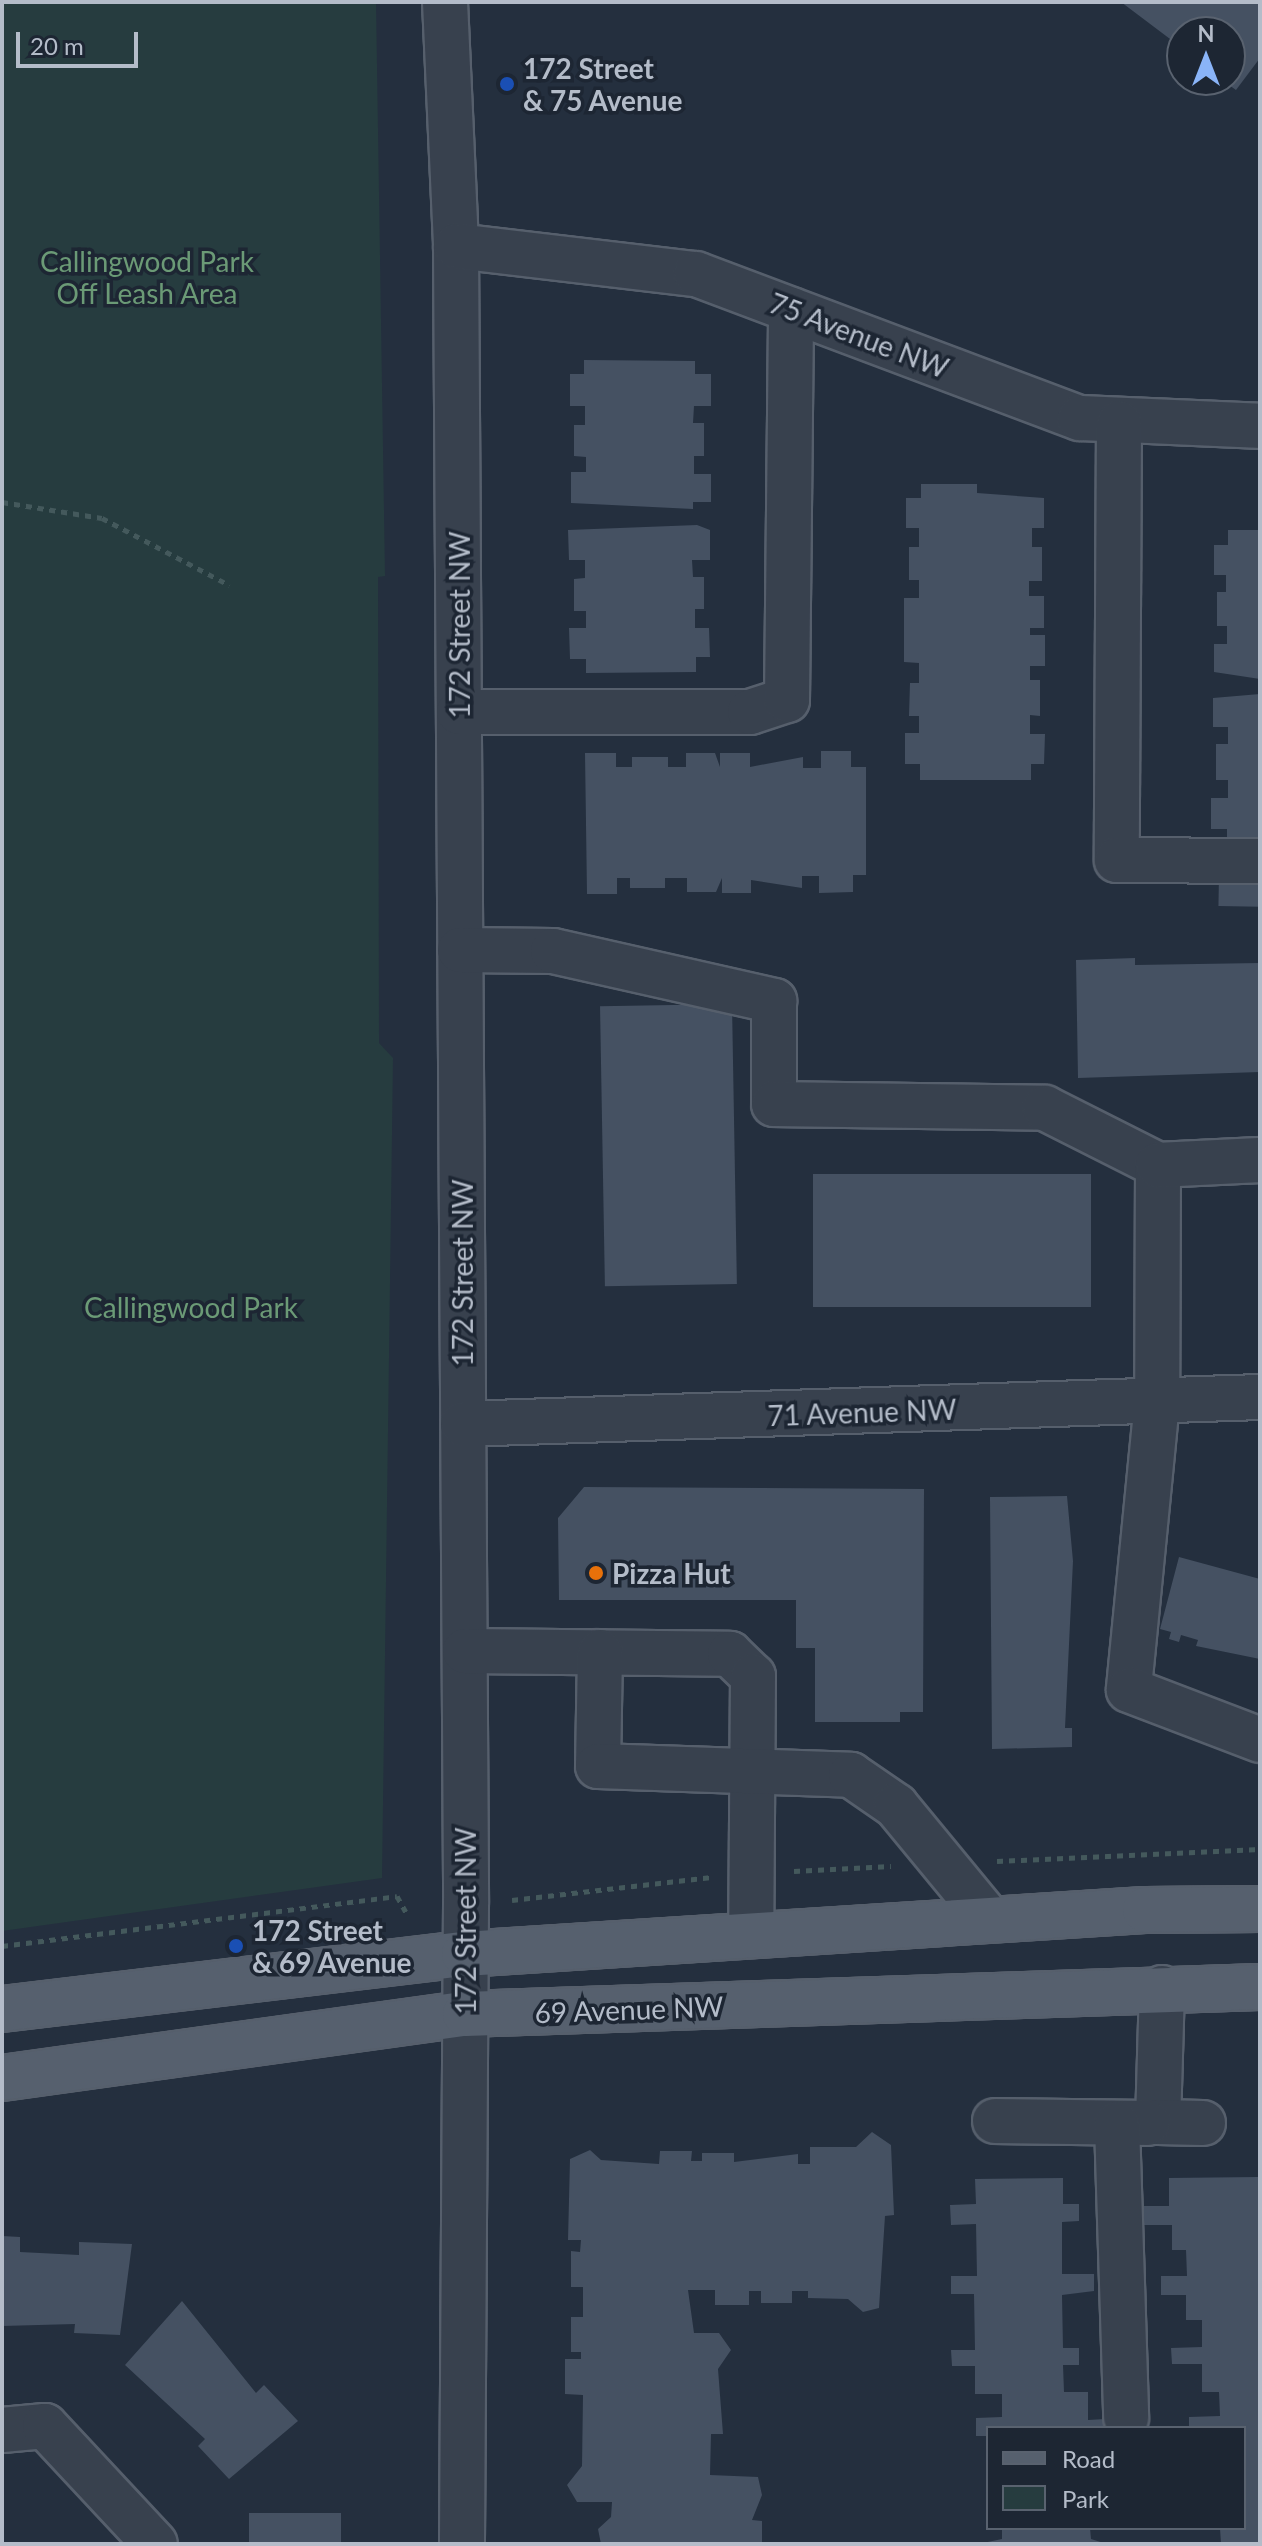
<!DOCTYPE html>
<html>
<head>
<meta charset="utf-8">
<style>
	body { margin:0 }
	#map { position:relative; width:1262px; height:2546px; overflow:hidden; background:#242f3e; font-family:Lato,sans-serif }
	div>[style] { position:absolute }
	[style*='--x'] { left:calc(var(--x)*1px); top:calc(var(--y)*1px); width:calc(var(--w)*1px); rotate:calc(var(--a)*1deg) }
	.green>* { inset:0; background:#263c3f }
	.building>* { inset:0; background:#455162; transform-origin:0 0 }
	.path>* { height:5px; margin-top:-2.5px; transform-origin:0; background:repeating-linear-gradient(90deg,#44595c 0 6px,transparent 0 12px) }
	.roads { filter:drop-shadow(2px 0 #565f6c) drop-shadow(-2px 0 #565f6c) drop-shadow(0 2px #565f6c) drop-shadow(0 -2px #565f6c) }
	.minor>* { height:44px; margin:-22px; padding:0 22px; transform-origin:22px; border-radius:22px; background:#38414e }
	.major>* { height:44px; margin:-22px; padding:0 22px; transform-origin:22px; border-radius:22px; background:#56606e }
	.dots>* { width:22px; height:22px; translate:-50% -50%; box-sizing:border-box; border:4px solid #1d2633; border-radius:50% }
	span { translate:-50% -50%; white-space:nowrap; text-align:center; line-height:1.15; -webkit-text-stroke:7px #1d2633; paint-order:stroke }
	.poi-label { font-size:28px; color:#b4bcc9; font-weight:700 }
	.left { translate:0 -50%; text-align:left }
	.park-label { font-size:28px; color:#6b9a76 }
	.street-label { font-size:28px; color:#b4bcc9 }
	.frame { position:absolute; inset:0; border:4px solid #b4bcc9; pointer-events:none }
	.legend { position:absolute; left:986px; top:2426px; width:260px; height:104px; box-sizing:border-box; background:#1d2633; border:2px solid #59626f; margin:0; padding:10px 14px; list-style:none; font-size:24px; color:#b4bcc9 }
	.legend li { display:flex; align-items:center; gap:16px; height:40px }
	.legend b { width:40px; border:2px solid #59626f }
	.north { position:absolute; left:1166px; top:16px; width:80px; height:80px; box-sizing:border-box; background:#1d2633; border:2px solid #59626f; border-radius:50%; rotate:0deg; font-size:22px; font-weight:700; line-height:32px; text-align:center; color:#b4bcc9 }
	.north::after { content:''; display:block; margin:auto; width:28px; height:36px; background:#8ab4f8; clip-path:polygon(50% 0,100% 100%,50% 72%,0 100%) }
	.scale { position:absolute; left:16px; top:32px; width:122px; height:36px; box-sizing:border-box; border:4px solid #b4bcc9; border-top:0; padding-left:10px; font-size:24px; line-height:28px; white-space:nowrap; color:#b4bcc9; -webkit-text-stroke:6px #1d2633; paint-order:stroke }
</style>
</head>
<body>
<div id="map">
	<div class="green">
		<i style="clip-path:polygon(2px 2px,376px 2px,385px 576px,378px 577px,379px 1043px,393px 1058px,382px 1878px,2px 1931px)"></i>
	</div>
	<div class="building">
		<i style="clip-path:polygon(1121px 2px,1260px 2px,1260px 58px,1236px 90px,1222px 80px,1230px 80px,1230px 32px,1182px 32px,1182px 48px)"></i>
		<i style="clip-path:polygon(584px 360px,695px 361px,695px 374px,711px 374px,711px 406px,694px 406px,693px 423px,704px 423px,704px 456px,694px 456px,694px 474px,711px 474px,711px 502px,693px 502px,693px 509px,571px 503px,571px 472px,586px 472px,586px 457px,574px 456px,574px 425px,585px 425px,585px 406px,570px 406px,570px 374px,584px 374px)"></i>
		<i style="clip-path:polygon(921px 484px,977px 484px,977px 493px,1044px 498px,1044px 528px,1032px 528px,1032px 547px,1042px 547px,1042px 581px,1029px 581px,1029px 596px,1044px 596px,1044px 628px,1030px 628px,1030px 635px,1045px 635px,1045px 666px,1030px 666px,1030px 680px,1040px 680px,1040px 716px,1030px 715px,1030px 734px,1045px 734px,1044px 764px,1031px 764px,1031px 780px,920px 780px,920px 764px,905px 764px,905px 733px,919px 733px,919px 716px,909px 716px,910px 683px,919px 683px,919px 663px,904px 662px,904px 598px,919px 598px,919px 580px,909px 580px,909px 547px,919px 547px,919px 528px,906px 528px,906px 498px,921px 498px)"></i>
		<i style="clip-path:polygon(697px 525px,710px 530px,710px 560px,692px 560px,693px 577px,704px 577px,704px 609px,695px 609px,695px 628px,709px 628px,710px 657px,696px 657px,696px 672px,586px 673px,586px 659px,570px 659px,569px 628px,586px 628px,586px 611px,574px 611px,574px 579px,585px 578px,585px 560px,569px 560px,568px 530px)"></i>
		<i style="clip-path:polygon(1228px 530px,1260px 530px,1260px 679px,1214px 672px,1214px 644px,1227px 644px,1227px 626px,1217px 626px,1217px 592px,1226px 592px,1226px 575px,1214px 575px,1214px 545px,1228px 545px)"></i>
		<i style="clip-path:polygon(1260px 694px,1260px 846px,1227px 846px,1227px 829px,1211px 829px,1211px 798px,1228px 798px,1228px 780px,1216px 780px,1216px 744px,1228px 744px,1228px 727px,1213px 727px,1213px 698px)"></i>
		<i style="clip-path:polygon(821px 751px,851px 751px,851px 767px,866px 767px,866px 875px,853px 875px,853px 892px,819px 893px,819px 876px,802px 876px,802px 888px,751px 880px,751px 893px,722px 893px,722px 878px,716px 892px,687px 892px,687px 878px,665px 878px,665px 888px,630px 888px,630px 878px,617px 878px,617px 894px,587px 894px,585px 753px,616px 753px,616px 767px,632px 767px,632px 757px,668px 757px,668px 767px,686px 767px,686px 753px,715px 753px,720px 767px,720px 753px,750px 753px,750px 767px,803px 757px,803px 768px,821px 768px)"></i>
		<i style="left:1219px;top:874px;width:41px;height:32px;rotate:1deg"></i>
		<i style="clip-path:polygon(1135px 958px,1135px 965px,1260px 963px,1260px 1072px,1078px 1078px,1076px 960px)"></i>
		<i style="left:732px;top:1004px;width:280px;height:132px;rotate:89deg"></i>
		<i style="left:813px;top:1174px;width:278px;height:133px"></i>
		<i style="clip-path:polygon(584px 1487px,924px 1489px,923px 1712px,900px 1712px,900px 1722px,815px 1722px,815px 1648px,796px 1648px,796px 1600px,559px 1600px,558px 1518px)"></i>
		<i style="clip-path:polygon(1067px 1496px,1073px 1561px,1065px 1728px,1072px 1728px,1072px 1747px,992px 1749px,990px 1497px)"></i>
		<i style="clip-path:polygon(1179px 1557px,1260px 1579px,1260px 1659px,1196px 1646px,1198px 1640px,1181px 1635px,1179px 1642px,1169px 1639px,1171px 1632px,1160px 1629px)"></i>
		<i style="clip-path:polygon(872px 2132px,891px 2145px,894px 2215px,885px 2216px,879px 2308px,863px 2312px,848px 2299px,808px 2298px,808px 2291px,792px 2291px,792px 2303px,761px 2303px,761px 2291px,749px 2291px,749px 2305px,715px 2305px,715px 2290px,688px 2290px,694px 2333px,719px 2333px,731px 2350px,718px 2369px,723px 2434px,711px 2434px,710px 2475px,758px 2477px,762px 2495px,752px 2520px,762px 2521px,762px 2544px,601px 2544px,598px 2529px,611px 2517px,612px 2502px,577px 2502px,567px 2485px,582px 2466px,583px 2395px,565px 2394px,565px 2359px,581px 2359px,581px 2352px,571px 2352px,571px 2317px,583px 2317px,583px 2287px,571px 2287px,571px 2251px,580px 2252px,581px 2240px,568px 2240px,570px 2159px,590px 2150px,601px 2160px,659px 2164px,660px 2151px,692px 2151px,691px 2161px,702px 2161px,702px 2153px,734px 2153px,734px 2162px,798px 2154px,798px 2164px,810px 2164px,810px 2147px,856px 2147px)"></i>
		<i style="clip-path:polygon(1258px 2177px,1260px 2544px,1221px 2544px,1220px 2528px,1244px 2528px,1244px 2428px,1189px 2428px,1189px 2417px,1220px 2416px,1219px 2392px,1202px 2392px,1202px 2364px,1172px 2364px,1171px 2348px,1202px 2347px,1202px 2320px,1186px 2320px,1186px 2295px,1161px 2295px,1161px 2276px,1187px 2276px,1186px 2250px,1172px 2250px,1172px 2225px,1143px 2225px,1143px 2206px,1169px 2206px,1169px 2178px)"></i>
		<i style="clip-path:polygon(1063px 2178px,1063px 2204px,1079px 2204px,1079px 2221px,1062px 2222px,1062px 2274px,1094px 2274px,1094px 2291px,1062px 2295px,1063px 2348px,1079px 2348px,1079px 2365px,1063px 2365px,1064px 2392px,1088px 2392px,1088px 2420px,1105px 2419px,1105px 2428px,988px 2428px,988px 2436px,976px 2436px,976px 2418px,1002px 2417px,1002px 2394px,975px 2394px,975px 2366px,952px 2366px,951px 2350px,975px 2350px,974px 2294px,951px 2294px,951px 2276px,977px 2276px,976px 2224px,951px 2225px,950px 2205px,976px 2204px,975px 2179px)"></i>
		<i style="clip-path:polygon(2px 2236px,20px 2237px,20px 2252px,79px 2255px,79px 2242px,132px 2244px,120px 2335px,74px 2333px,75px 2324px,2px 2326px)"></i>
		<i style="clip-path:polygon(182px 2301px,256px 2393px,264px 2385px,298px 2421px,229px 2479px,198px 2446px,205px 2439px,125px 2365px)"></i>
		<i style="left:341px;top:2513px;width:31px;height:92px;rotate:90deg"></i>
		<i style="clip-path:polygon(1002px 2528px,1090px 2528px,1091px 2539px,1107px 2544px,978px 2544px,1002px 2539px)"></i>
	</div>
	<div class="path">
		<i style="--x:2;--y:502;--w:101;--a:9.1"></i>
		<i style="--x:102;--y:518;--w:144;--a:27.8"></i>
		<i style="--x:997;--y:1861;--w:263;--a:-2.6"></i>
		<i style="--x:794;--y:1871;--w:97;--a:-3"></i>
		<i style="--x:512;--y:1900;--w:201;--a:-6.6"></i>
		<i style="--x:2;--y:1946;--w:398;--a:-7.2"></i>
		<i style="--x:397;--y:1896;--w:18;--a:61"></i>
	</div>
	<div class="roads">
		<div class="minor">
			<i style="--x:445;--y:2;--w:244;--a:87.4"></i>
			<i style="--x:456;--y:246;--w:1658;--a:89.65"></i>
			<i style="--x:466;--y:1904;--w:640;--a:90.36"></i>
			<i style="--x:456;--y:246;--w:242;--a:6.7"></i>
			<i style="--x:696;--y:274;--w:410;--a:20.6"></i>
			<i style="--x:1080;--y:418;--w:180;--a:2.5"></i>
			<i style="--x:1119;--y:423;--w:437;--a:90.3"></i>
			<i style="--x:1117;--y:860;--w:143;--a:0.4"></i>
			<i style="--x:459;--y:712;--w:291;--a:0"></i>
			<i style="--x:750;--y:712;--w:39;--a:-18"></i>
			<i style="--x:787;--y:700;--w:390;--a:-89.4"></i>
			<i style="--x:460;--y:950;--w:93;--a:0.6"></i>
			<i style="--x:553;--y:951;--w:227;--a:12.7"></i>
			<i style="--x:774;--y:1001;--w:103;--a:90"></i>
			<i style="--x:774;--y:1104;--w:271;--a:0.8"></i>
			<i style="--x:1045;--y:1108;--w:127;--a:26.8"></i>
			<i style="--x:1158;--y:1165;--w:237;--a:90.2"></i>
			<i style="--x:1157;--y:1402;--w:289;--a:95.6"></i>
			<i style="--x:1129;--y:1690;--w:140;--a:20.9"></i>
			<i style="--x:1158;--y:1165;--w:102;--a:-2.8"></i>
			<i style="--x:463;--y:1424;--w:797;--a:-1.94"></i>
			<i style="--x:465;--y:1651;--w:265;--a:0.6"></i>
			<i style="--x:730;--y:1654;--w:32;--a:44"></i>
			<i style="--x:753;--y:1676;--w:257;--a:90.4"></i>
			<i style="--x:600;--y:1652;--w:114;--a:91"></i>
			<i style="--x:598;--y:1766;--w:253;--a:2"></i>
			<i style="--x:851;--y:1775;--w:55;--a:34.6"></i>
			<i style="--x:896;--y:1806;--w:146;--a:50.5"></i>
			<i style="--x:1162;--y:1988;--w:134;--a:91.7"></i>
			<i style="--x:1158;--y:2122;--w:45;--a:1.3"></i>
			<i style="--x:995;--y:2121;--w:153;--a:0.7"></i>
			<i style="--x:1117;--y:2124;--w:294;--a:88.2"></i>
			<i style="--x:2;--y:2430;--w:43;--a:-5.3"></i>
			<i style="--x:45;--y:2426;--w:161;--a:47"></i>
		</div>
		<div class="major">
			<i style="--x:2;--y:2009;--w:465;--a:-6.8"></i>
			<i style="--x:464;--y:1954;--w:682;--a:-3.7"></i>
			<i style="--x:1145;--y:1910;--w:115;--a:-0.5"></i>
			<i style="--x:2;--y:2078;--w:467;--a:-7.9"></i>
			<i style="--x:465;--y:2014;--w:795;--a:-1.95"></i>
		</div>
	</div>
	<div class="dots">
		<i style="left:507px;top:84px;background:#1a4fb4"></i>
		<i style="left:596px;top:1573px;background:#e8710a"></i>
		<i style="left:236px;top:1946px;background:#1a4fb4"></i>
	</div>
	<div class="poi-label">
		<span class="left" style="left:523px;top:84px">172 Street<br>&amp; 75 Avenue</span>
		<span class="left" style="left:612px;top:1573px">Pizza Hut</span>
		<span class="left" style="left:252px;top:1946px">172 Street<br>&amp; 69 Avenue</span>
	</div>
	<div class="park-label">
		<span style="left:147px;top:277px">Callingwood Park<br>Off Leash Area</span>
		<span style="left:191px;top:1307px">Callingwood Park</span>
	</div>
	<div class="street-label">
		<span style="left:859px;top:335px;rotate:21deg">75 Avenue NW</span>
		<span style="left:459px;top:625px;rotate:-90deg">172 Street NW</span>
		<span style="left:462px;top:1273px;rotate:-90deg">172 Street NW</span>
		<span style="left:862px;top:1412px;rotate:-2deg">71 Avenue NW</span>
		<span style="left:465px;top:1921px;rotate:-90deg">172 Street NW</span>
		<span style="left:629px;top:2009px;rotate:-2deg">69 Avenue NW</span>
	</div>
	<div class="frame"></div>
	<ul class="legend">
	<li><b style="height:10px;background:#56606e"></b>Road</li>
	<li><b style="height:22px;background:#263c3f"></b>Park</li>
	</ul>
	<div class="north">N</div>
	<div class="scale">20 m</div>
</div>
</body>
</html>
